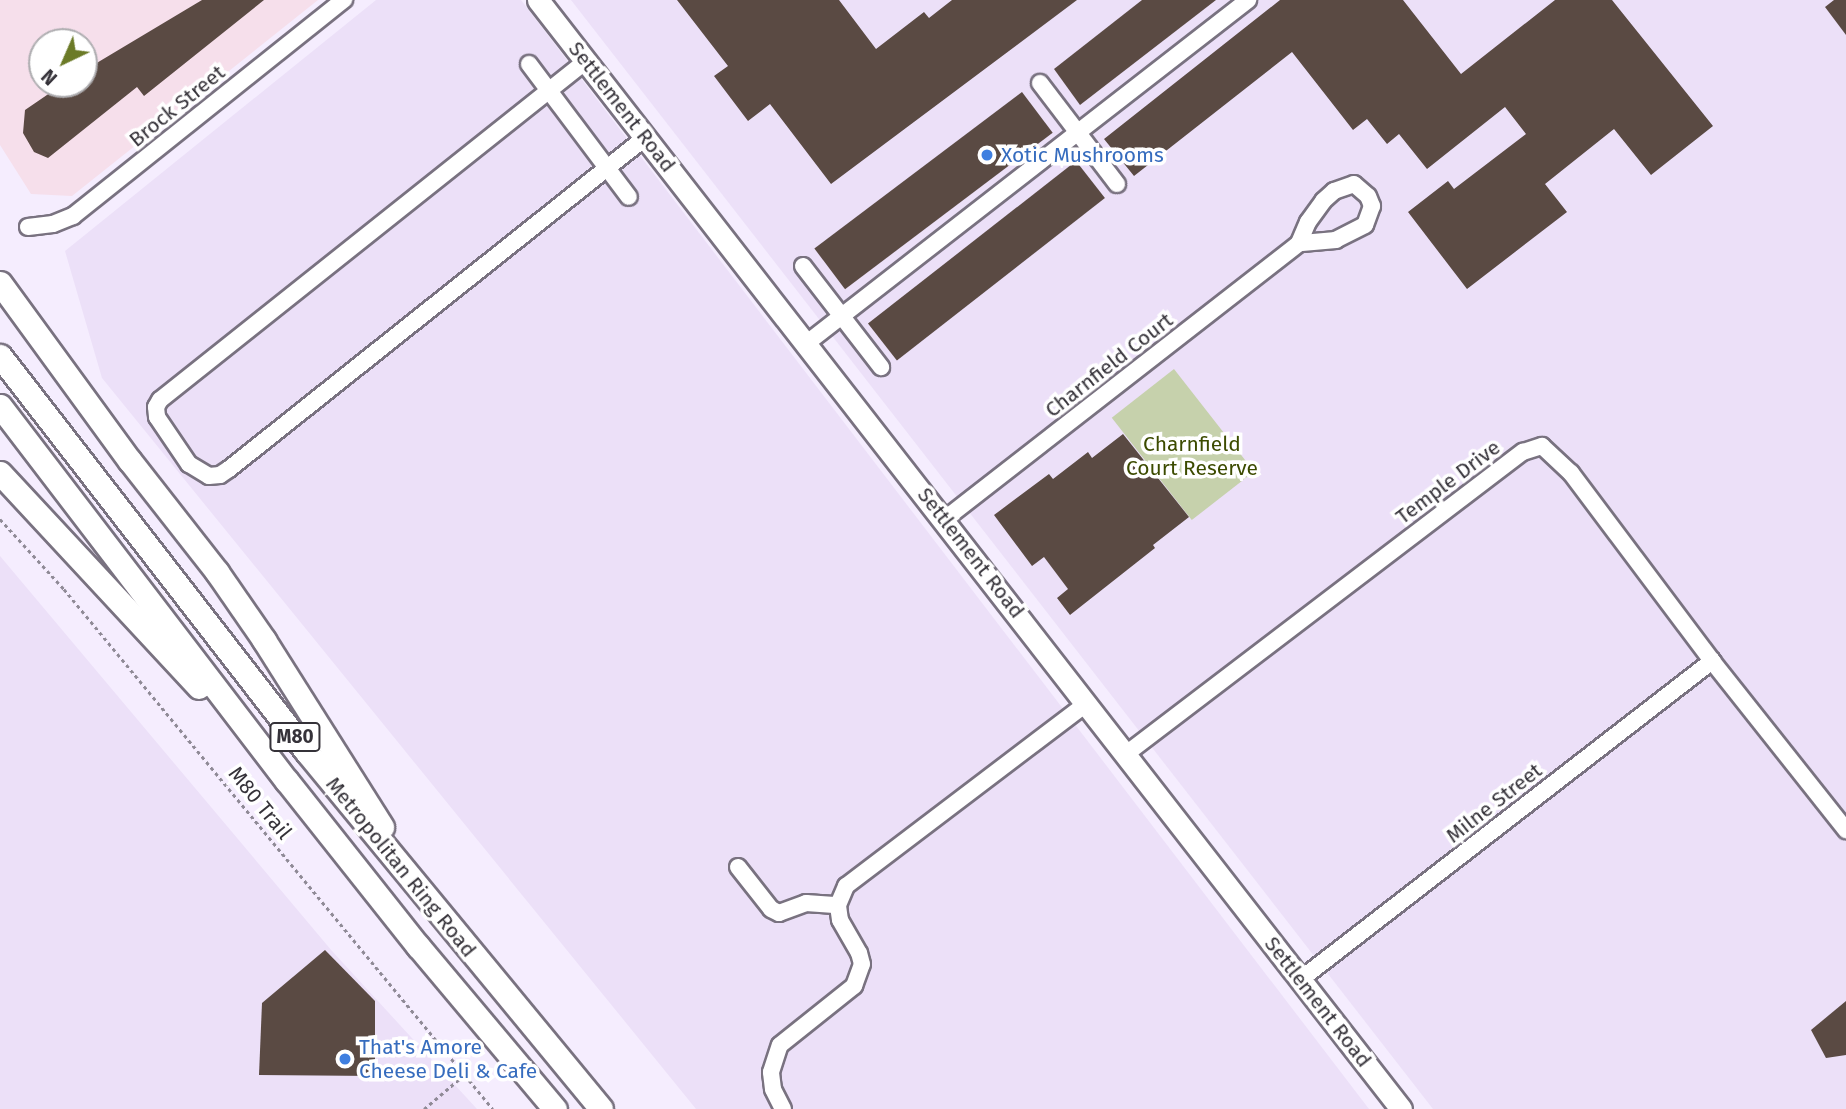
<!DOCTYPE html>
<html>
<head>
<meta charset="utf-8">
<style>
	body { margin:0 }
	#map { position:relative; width:1846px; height:1109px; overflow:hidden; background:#f5edfe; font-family:"Fira Sans",sans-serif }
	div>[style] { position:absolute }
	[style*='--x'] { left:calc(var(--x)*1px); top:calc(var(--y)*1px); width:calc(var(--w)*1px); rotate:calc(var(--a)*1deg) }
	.commercial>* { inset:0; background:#f6dfeb }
	.built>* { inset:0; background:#ece0f8 }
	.green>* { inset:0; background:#c6d1ac; transform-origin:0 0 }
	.building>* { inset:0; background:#5a4a43; transform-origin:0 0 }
	.path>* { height:2.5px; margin-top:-1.25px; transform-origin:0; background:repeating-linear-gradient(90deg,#8f8a96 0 3.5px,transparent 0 7px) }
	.roads { filter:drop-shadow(2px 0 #797280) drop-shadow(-2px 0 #797280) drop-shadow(0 2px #797280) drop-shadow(0 -2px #797280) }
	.minor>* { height:16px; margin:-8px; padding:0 8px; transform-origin:8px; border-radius:8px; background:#fff }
	.major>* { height:21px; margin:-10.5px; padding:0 10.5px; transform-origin:10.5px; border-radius:10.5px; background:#fff }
	.highway>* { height:23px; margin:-11.5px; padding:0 11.5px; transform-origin:11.5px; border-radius:11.5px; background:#fff }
	.dots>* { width:19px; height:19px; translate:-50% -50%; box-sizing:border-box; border:4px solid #fff; border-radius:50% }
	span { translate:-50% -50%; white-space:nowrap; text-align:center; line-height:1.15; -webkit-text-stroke:7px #fff; paint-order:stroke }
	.shield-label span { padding:2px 5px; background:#fff; border:2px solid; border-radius:5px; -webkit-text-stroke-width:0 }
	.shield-label { font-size:19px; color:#353239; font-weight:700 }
	.street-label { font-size:21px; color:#353239 }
	.shop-label { font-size:21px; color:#366cbe }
	.left { translate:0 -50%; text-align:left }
	.park-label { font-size:21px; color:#3c4b00 }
	.north { position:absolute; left:28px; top:28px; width:70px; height:70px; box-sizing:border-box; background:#fff; border:2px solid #aeadb0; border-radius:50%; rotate:224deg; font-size:19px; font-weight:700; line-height:28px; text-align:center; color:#353239 }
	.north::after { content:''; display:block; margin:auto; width:24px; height:32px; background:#6b7a27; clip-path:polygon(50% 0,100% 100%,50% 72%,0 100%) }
</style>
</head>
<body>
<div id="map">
	<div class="commercial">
		<i style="clip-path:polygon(evenodd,0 0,318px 0,72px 196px,31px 194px,0 145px,0 0,42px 42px,84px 42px,84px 84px,42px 84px,42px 42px)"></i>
	</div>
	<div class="built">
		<i style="clip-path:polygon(376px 0,521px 0,1369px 1109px,696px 1109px,102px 378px,65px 251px)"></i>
		<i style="clip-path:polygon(571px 0,1846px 0,1846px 1109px,1433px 1109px)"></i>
		<i style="clip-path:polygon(0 556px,332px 951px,477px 1109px,0 1109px)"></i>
	</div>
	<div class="green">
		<i style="left:1174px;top:369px;width:130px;height:79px;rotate:52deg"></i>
	</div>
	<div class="building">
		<i style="clip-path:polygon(202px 0,264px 0,144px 96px,137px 87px,48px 158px,34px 152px,23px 133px,25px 110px,63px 84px,84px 84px,84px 72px,90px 67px)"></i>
		<i style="clip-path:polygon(677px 0,839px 0,876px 49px,924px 12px,929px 18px,952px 0,1077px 0,831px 184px,770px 104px,748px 121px,714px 76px,728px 66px)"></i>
		<i style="clip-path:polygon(1142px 0,1216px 0,1080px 105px,1054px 69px)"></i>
		<i style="clip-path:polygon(1280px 0,1403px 0,1461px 74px,1555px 0,1612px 0,1713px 126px,1651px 175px,1614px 129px,1545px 184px,1567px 212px,1467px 289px,1408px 212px,1448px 181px,1454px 189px,1526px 134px,1505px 107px,1427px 169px,1399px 134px,1387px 144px,1367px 119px,1353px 130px,1292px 52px,1134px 176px,1104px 139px)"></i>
		<i style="clip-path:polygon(1834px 0,1846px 0,1846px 35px,1825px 7px)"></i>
		<i style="left:1022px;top:92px;width:51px;height:260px;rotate:53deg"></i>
		<i style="left:1076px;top:161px;width:47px;height:264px;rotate:52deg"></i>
		<i style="clip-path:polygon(1123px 434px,1189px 517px,1153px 545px,1155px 548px,1070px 615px,1057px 598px,1068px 589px,1044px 557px,1032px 566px,994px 515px,1049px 474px,1053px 479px,1088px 452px,1092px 458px)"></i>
		<i style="clip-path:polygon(325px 950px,375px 1001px,375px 1076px,259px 1075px,262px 1003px)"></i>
		<i style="clip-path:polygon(1846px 1001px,1846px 1055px,1826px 1058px,1811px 1030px)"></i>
	</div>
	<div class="path">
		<i style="--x:0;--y:519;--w:95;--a:47.6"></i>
		<i style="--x:64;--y:589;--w:674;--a:50.48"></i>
		<i style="--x:424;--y:1109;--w:52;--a:-40.4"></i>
	</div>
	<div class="roads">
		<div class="minor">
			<i style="--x:586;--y:61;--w:544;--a:141.49"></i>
			<i style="--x:160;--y:400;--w:8;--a:120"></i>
			<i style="--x:156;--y:407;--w:10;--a:84"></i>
			<i style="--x:157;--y:417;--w:57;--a:55.8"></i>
			<i style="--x:189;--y:464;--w:23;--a:31"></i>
			<i style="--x:209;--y:476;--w:11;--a:-5"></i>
			<i style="--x:220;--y:475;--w:11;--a:-34"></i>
			<i style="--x:229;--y:469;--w:533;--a:-38.53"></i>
			<i style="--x:529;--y:64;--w:166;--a:53.1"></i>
			<i style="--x:1040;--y:83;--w:127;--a:52.7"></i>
			<i style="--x:1354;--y:184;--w:18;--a:41"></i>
			<i style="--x:1368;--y:196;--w:11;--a:68"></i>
			<i style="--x:1372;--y:206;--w:20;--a:110"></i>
			<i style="--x:1365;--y:225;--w:33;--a:153"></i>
			<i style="--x:1336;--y:240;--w:37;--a:175"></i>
			<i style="--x:1299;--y:243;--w:23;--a:-67"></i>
			<i style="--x:1308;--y:222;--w:26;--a:-54"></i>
			<i style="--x:1323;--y:201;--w:15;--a:-42"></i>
			<i style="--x:1334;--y:191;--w:21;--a:-19"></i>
			<i style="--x:28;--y:227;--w:25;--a:-7"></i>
			<i style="--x:53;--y:224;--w:22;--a:-22"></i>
			<i style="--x:73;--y:216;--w:347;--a:-38.6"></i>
			<i style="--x:803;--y:266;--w:128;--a:52.3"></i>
			<i style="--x:807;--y:343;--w:559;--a:-37.87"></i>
			<i style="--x:945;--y:519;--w:449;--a:-37.9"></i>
			<i style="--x:1126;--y:754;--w:499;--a:-37.3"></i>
			<i style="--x:1523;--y:452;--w:20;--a:-18"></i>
			<i style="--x:1542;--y:446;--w:40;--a:43"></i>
			<i style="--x:1571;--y:473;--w:235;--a:53.1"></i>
			<i style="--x:1712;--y:661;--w:216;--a:51.6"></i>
			<i style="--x:738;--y:867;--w:53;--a:51.8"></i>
			<i style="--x:771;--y:909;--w:9;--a:27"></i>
			<i style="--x:779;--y:913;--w:29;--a:-20"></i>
			<i style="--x:806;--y:903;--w:32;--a:4"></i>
			<i style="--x:1301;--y:979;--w:520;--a:-37.73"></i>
			<i style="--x:783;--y:1109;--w:22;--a:-117"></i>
			<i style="--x:773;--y:1089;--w:17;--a:-97"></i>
			<i style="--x:771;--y:1072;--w:28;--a:-72"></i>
			<i style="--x:780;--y:1045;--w:95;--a:-38.6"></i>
			<i style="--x:854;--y:986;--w:23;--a:-70"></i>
			<i style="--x:862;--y:964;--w:11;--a:-105"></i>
			<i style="--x:859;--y:953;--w:38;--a:-120"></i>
			<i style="--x:840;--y:920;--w:15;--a:-98"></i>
			<i style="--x:838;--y:905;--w:21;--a:-67"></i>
			<i style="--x:846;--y:886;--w:303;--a:-37.2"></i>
		</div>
		<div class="major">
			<i style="--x:538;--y:0;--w:1405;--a:52.11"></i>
		</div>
		<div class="highway">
			<i style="--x:0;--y:283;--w:220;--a:53.9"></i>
			<i style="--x:130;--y:461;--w:141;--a:51.9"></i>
			<i style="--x:217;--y:572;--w:83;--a:55.3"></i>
			<i style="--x:264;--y:640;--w:221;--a:57.7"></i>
			<i style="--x:0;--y:356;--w:501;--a:52.22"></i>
			<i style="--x:307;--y:752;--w:462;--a:50.5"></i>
			<i style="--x:0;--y:406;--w:472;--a:52.6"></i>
			<i style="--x:287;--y:781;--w:211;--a:51.6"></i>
			<i style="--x:418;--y:946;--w:213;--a:50"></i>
			<i style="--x:0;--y:473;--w:292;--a:47.1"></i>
		</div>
	</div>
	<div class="dots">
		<i style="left:987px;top:155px;background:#3f7fe0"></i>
		<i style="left:345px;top:1059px;background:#3f7fe0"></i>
	</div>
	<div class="shield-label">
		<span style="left:295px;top:737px">M80</span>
	</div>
	<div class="street-label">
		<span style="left:177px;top:106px;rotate:-39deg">Brock Street</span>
		<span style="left:622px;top:107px;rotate:52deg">Settlement Road</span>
		<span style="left:1109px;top:365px;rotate:-38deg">Charnfield Court</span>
		<span style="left:1448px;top:482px;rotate:-37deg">Temple Drive</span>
		<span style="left:971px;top:553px;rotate:52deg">Settlement Road</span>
		<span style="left:260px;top:803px;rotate:51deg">M80 Trail</span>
		<span style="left:1494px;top:803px;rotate:-38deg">Milne Street</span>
		<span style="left:401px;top:867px;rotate:51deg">Metropolitan Ring Road</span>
		<span style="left:1318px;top:1002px;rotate:52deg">Settlement Road</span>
	</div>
	<div class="shop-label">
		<span class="left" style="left:1001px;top:155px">Xotic Mushrooms</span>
		<span class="left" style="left:359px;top:1059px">That's Amore<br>Cheese Deli &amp; Cafe</span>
	</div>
	<div class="park-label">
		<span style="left:1192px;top:456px">Charnfield<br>Court Reserve</span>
	</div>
	<div class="north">N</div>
</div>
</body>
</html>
